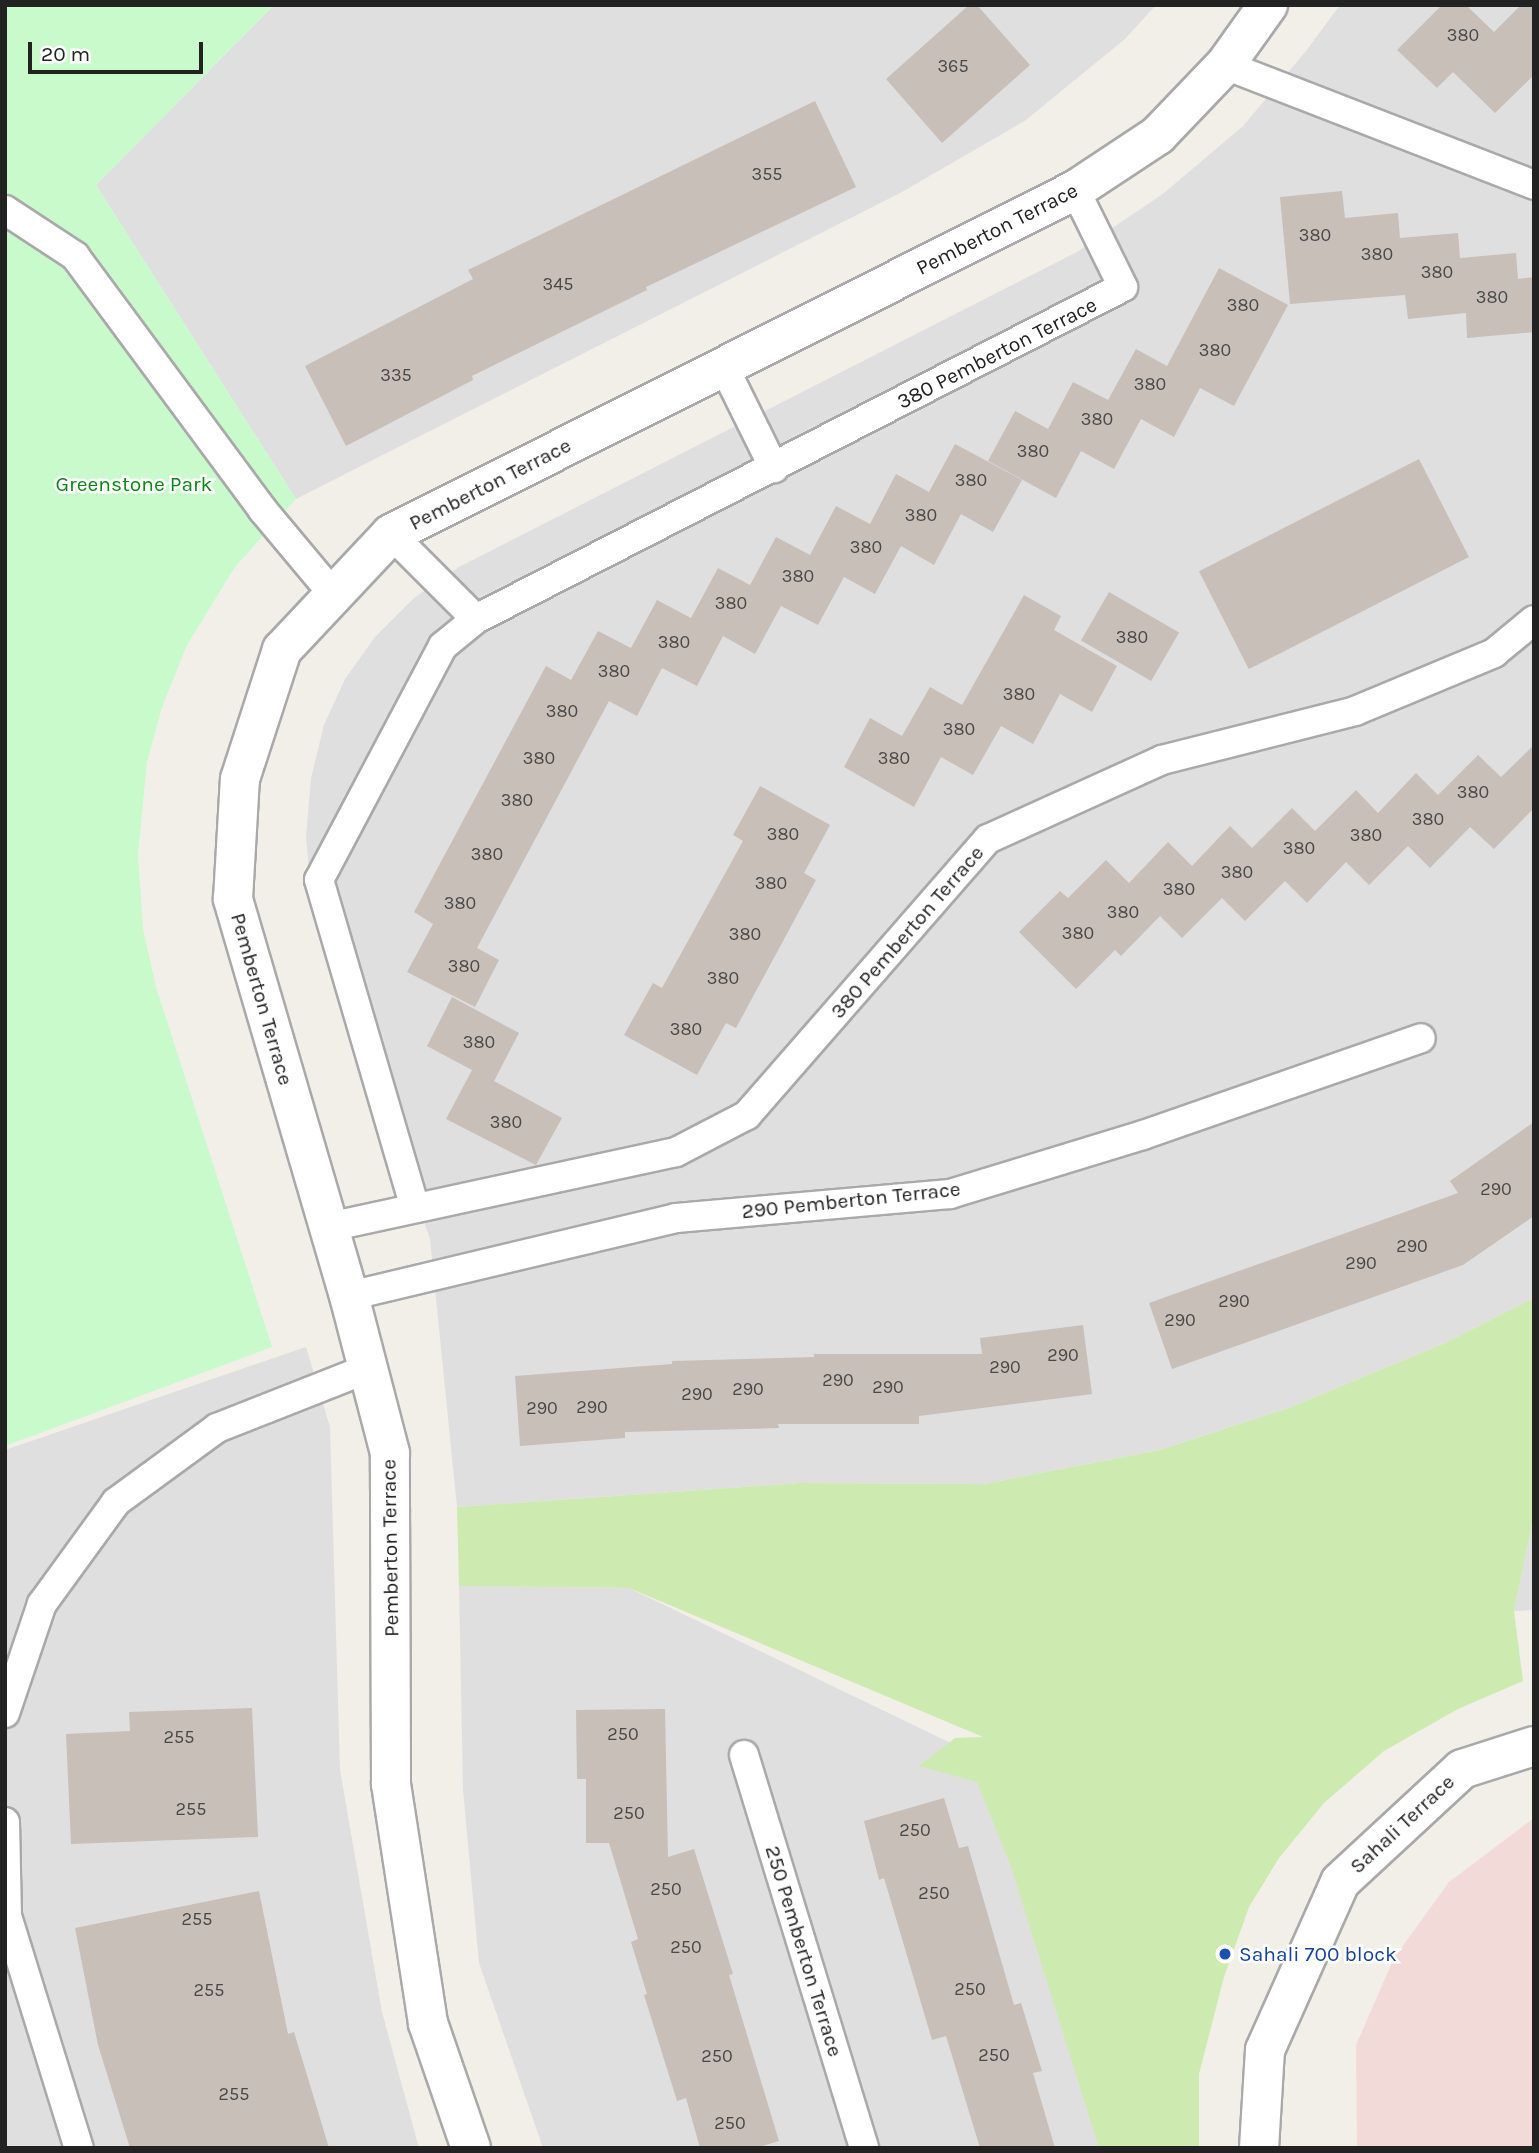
<!DOCTYPE html>
<html>
<head>
<meta charset="utf-8">
<style>
	body { margin:0 }
	#map { position:relative; width:1539px; height:2153px; overflow:hidden; background:#f2efe9; font-family:Karla,sans-serif }
	div>[style] { position:absolute }
	[style*='--x'] { left:calc(var(--x)*1px); top:calc(var(--y)*1px); width:calc(var(--w)*1px); rotate:calc(var(--a)*1deg) }
	.residential>* { inset:0; background:#e0dfdf }
	.commercial>* { inset:0; background:#f2dad9 }
	.grass>* { inset:0; background:#cdebb0 }
	.park>* { inset:0; background:#c8facc }
	.building>* { inset:0; background:#c7bfb8; transform-origin:0 0 }
	.roads { filter:drop-shadow(2px 0 #a9a9a9) drop-shadow(-2px 0 #a9a9a9) drop-shadow(0 2px #a9a9a9) drop-shadow(0 -2px #a9a9a9) }
	.service>* { height:28px; margin:-14px; padding:0 14px; transform-origin:14px; border-radius:14px; background:#fff }
	.minor>* { height:38px; margin:-19px; padding:0 19px; transform-origin:19px; border-radius:19px; background:#fff }
	.dots>* { width:19px; height:19px; translate:-50% -50%; box-sizing:border-box; border:4px solid #fff; border-radius:50% }
	span { translate:-50% -50%; white-space:nowrap; text-align:center; line-height:1.15; -webkit-text-stroke:5px #fff; paint-order:stroke }
	.number-label { font-size:18px; color:#4b4948 }
	.number-label span { -webkit-text-stroke-width:0 }
	.street-label { font-size:21px; color:#222 }
	.park-label { font-size:21px; color:#0c8416 }
	.transit-label { font-size:21px; color:#164399 }
	.left { translate:0 -50%; text-align:left }
	.frame { position:absolute; inset:0; border:7px solid #222; pointer-events:none }
	.scale { position:absolute; left:28px; top:42px; width:175px; height:32px; box-sizing:border-box; border:4px solid #222; border-top:0; padding-left:9px; font-size:21px; line-height:24px; white-space:nowrap; color:#222; -webkit-text-stroke:5px #fff; paint-order:stroke }
</style>
</head>
<body>
<div id="map">
	<div class="residential">
		<i style="clip-path:polygon(274px 5px,1156px 5px,1125px 39px,1026px 120px,902px 192px,296px 499px,96px 185px)"></i>
		<i style="clip-path:polygon(1340px 5px,1534px 5px,1534px 1298px,1445px 1343px,1291px 1407px,1160px 1450px,984px 1484px,800px 1483px,457px 1507px,430px 1239px,313px 908px,306px 838px,311px 778px,324px 725px,345px 679px,375px 637px,414px 598px,459px 567px,1077px 252px,1164px 193px,1243px 126px,1306px 51px)"></i>
		<i style="clip-path:polygon(306px 1347px,330px 1427px,340px 1770px,382px 2012px,419px 2148px,5px 2148px,5px 1450px)"></i>
		<i style="clip-path:polygon(1534px 1515px,1534px 1610px,1514px 1611px)"></i>
		<i style="clip-path:polygon(459px 1586px,629px 1588px,1017px 1775px,1133px 2148px,543px 2148px,479px 1963px,463px 1790px)"></i>
	</div>
	<div class="commercial">
		<i style="clip-path:polygon(1534px 1818px,1534px 2148px,1357px 2148px,1356px 2045px,1394px 1958px,1449px 1882px)"></i>
	</div>
	<div class="grass">
		<i style="clip-path:polygon(1534px 1298px,1534px 1515px,1514px 1611px,1523px 1681px,1458px 1709px,1384px 1751px,1324px 1803px,1279px 1858px,1249px 1907px,1224px 1977px,1199px 2074px,1199px 2148px,1099px 2148px,1011px 1867px,977px 1782px,919px 1766px,955px 1738px,983px 1737px,629px 1588px,459px 1586px,457px 1507px,800px 1483px,984px 1484px,1160px 1450px,1291px 1407px,1445px 1343px)"></i>
	</div>
	<div class="park">
		<i style="clip-path:polygon(5px 5px,274px 5px,96px 185px,296px 499px,235px 567px,187px 645px,162px 707px,147px 762px,138px 854px,143px 929px,156px 987px,272px 1347px,5px 1446px)"></i>
	</div>
	<div class="building">
		<i style="clip-path:polygon(969px 5px,977px 5px,1030px 65px,942px 143px,886px 79px)"></i>
		<i style="clip-path:polygon(1442px 5px,1466px 5px,1494px 32px,1521px 5px,1534px 5px,1534px 75px,1495px 113px,1453px 72px,1437px 88px,1397px 50px)"></i>
		<i style="clip-path:polygon(815px 101px,856px 187px,646px 287px,647px 290px,472px 376px,473px 380px,346px 446px,305px 366px,473px 279px,468px 270px)"></i>
		<i style="clip-path:polygon(1342px 191px,1345px 218px,1398px 213px,1400px 238px,1458px 233px,1460px 258px,1516px 253px,1518px 279px,1534px 277px,1534px 332px,1467px 338px,1466px 313px,1408px 319px,1405px 295px,1290px 304px,1280px 197px)"></i>
		<i style="clip-path:polygon(1219px 268px,1288px 305px,1234px 406px,1200px 388px,1174px 437px,1141px 419px,1114px 469px,1081px 451px,1056px 498px,988px 461px,1015px 411px,1048px 429px,1073px 382px,1108px 400px,1136px 349px,1167px 366px)"></i>
		<i style="clip-path:polygon(955px 444px,1022px 480px,993px 532px,961px 514px,934px 565px,901px 546px,875px 594px,844px 577px,818px 625px,781px 606px,755px 654px,723px 636px,697px 686px,662px 668px,637px 716px,605px 699px,609px 701px,477px 948px,499px 960px,475px 1007px,407px 972px,433px 924px,414px 912px,546px 666px,571px 680px,598px 631px,631px 648px,657px 600px,691px 618px,718px 568px,750px 585px,776px 537px,810px 555px,836px 506px,870px 524px,896px 474px,929px 492px)"></i>
		<i style="left:1419px;top:459px;width:110px;height:247px;rotate:63deg"></i>
		<i style="left:1109px;top:592px;width:81px;height:56px;rotate:30deg"></i>
		<i style="clip-path:polygon(1024px 595px,1061px 616px,1054px 630px,1117px 666px,1092px 712px,1060px 694px,1033px 744px,1001px 726px,973px 775px,941px 757px,914px 807px,844px 767px,870px 718px,902px 736px,930px 687px,962px 705px)"></i>
		<i style="clip-path:polygon(1534px 745px,1534px 808px,1494px 849px,1470px 827px,1430px 868px,1408px 846px,1369px 885px,1346px 862px,1307px 903px,1285px 881px,1245px 921px,1222px 898px,1182px 938px,1160px 916px,1121px 956px,1115px 950px,1076px 989px,1019px 932px,1060px 891px,1068px 898px,1106px 860px,1129px 883px,1168px 842px,1192px 866px,1230px 826px,1252px 848px,1292px 808px,1315px 831px,1356px 790px,1378px 813px,1416px 773px,1438px 795px,1478px 755px,1501px 777px)"></i>
		<i style="clip-path:polygon(760px 786px,830px 825px,804px 873px,816px 880px,736px 1028px,726px 1023px,697px 1075px,624px 1035px,653px 983px,662px 988px,743px 841px,733px 835px)"></i>
		<i style="clip-path:polygon(452px 997px,519px 1033px,494px 1081px,562px 1118px,536px 1165px,446px 1119px,472px 1070px,427px 1046px)"></i>
		<i style="clip-path:polygon(1534px 1122px,1534px 1216px,1463px 1265px,1172px 1369px,1149px 1303px,1458px 1193px,1450px 1181px)"></i>
		<i style="clip-path:polygon(1083px 1325px,1092px 1394px,919px 1416px,919px 1424px,778px 1424px,779px 1428px,625px 1432px,625px 1438px,520px 1446px,515px 1376px,672px 1364px,672px 1361px,814px 1357px,814px 1354px,982px 1354px,980px 1338px)"></i>
		<i style="clip-path:polygon(252px 1708px,258px 1837px,71px 1844px,66px 1734px,130px 1731px,129px 1712px)"></i>
		<i style="clip-path:polygon(665px 1709px,668px 1857px,694px 1849px,733px 1974px,729px 1975px,779px 2141px,755px 2148px,700px 2148px,686px 2098px,677px 2101px,644px 1995px,647px 1994px,631px 1942px,638px 1939px,609px 1843px,586px 1843px,586px 1779px,577px 1779px,576px 1710px)"></i>
		<i style="clip-path:polygon(944px 1798px,959px 1848px,968px 1846px,1014px 2005px,1021px 2003px,1042px 2071px,1033px 2073px,1055px 2148px,980px 2148px,946px 2036px,932px 2040px,884px 1878px,879px 1880px,864px 1821px)"></i>
		<i style="clip-path:polygon(259px 1891px,288px 2034px,294px 2032px,329px 2148px,130px 2148px,98px 2045px,75px 1928px)"></i>
	</div>
	<div class="roads">
		<div class="service">
			<i style="--x:1225;--y:65;--w:331;--a:21.2"></i>
			<i style="--x:5;--y:210;--w:84;--a:33.3"></i>
			<i style="--x:75;--y:256;--w:315;--a:53.5"></i>
			<i style="--x:262;--y:509;--w:111;--a:50.1"></i>
			<i style="--x:724;--y:367;--w:113;--a:63.7"></i>
			<i style="--x:391;--y:534;--w:120;--a:45"></i>
			<i style="--x:415;--y:1208;--w:342;--a:-106.3"></i>
			<i style="--x:319;--y:880;--w:265;--a:-62.1"></i>
			<i style="--x:443;--y:646;--w:43;--a:-39.3"></i>
			<i style="--x:476;--y:619;--w:727;--a:-27.16"></i>
			<i style="--x:1123;--y:287;--w:108;--a:-116.3"></i>
			<i style="--x:329;--y:1227;--w:355;--a:-12.2"></i>
			<i style="--x:676;--y:1152;--w:80;--a:-27.5"></i>
			<i style="--x:747;--y:1115;--w:366;--a:-48.9"></i>
			<i style="--x:988;--y:839;--w:191;--a:-24.4"></i>
			<i style="--x:1162;--y:760;--w:199;--a:-14.2"></i>
			<i style="--x:1355;--y:711;--w:151;--a:-22.6"></i>
			<i style="--x:1494;--y:653;--w:52;--a:-39.5"></i>
			<i style="--x:349;--y:1296;--w:336;--a:-13.4"></i>
			<i style="--x:676;--y:1218;--w:275;--a:-5"></i>
			<i style="--x:950;--y:1194;--w:202;--a:-17"></i>
			<i style="--x:1143;--y:1135;--w:294;--a:-19.2"></i>
			<i style="--x:5;--y:1713;--w:115;--a:-71.3"></i>
			<i style="--x:42;--y:1604;--w:126;--a:-54"></i>
			<i style="--x:116;--y:1502;--w:125;--a:-36.2"></i>
			<i style="--x:217;--y:1428;--w:163;--a:-21.5"></i>
			<i style="--x:744;--y:1755;--w:411;--a:73"></i>
			<i style="--x:5;--y:1822;--w:94;--a:88.8"></i>
			<i style="--x:7;--y:1916;--w:243;--a:72.8"></i>
		</div>
		<div class="minor">
			<i style="--x:471;--y:2148;--w:132;--a:-109"></i>
			<i style="--x:428;--y:2023;--w:242;--a:-98.8"></i>
			<i style="--x:391;--y:1784;--w:331;--a:-90.2"></i>
			<i style="--x:390;--y:1453;--w:162;--a:-104.6"></i>
			<i style="--x:349;--y:1296;--w:414;--a:-106.3"></i>
			<i style="--x:233;--y:899;--w:120;--a:-86.7"></i>
			<i style="--x:240;--y:779;--w:136;--a:-72"></i>
			<i style="--x:282;--y:650;--w:159;--a:-46.8"></i>
			<i style="--x:391;--y:534;--w:766;--a:-26.7"></i>
			<i style="--x:1075;--y:190;--w:100;--a:-33.5"></i>
			<i style="--x:1158;--y:135;--w:97;--a:-46.3"></i>
			<i style="--x:1225;--y:65;--w:74;--a:-54.4"></i>
			<i style="--x:1259;--y:2148;--w:98;--a:-86.5"></i>
			<i style="--x:1265;--y:2050;--w:184;--a:-65.9"></i>
			<i style="--x:1340;--y:1882;--w:166;--a:-42.8"></i>
			<i style="--x:1462;--y:1769;--w:76;--a:-17.7"></i>
		</div>
	</div>
	<div class="dots">
		<i style="left:1225px;top:1954px;background:#1a4fb4"></i>
	</div>
	<div class="number-label">
		<span style="left:1463px;top:35px">380</span>
		<span style="left:953px;top:66px">365</span>
		<span style="left:767px;top:174px">355</span>
		<span style="left:1315px;top:235px">380</span>
		<span style="left:1377px;top:254px">380</span>
		<span style="left:1437px;top:272px">380</span>
		<span style="left:558px;top:284px">345</span>
		<span style="left:1492px;top:297px">380</span>
		<span style="left:1243px;top:305px">380</span>
		<span style="left:1215px;top:350px">380</span>
		<span style="left:396px;top:375px">335</span>
		<span style="left:1150px;top:384px">380</span>
		<span style="left:1097px;top:419px">380</span>
		<span style="left:1033px;top:451px">380</span>
		<span style="left:971px;top:480px">380</span>
		<span style="left:921px;top:515px">380</span>
		<span style="left:866px;top:547px">380</span>
		<span style="left:798px;top:576px">380</span>
		<span style="left:731px;top:603px">380</span>
		<span style="left:1132px;top:637px">380</span>
		<span style="left:674px;top:642px">380</span>
		<span style="left:614px;top:671px">380</span>
		<span style="left:1019px;top:694px">380</span>
		<span style="left:562px;top:711px">380</span>
		<span style="left:959px;top:729px">380</span>
		<span style="left:539px;top:758px">380</span>
		<span style="left:894px;top:758px">380</span>
		<span style="left:1473px;top:792px">380</span>
		<span style="left:517px;top:800px">380</span>
		<span style="left:1428px;top:819px">380</span>
		<span style="left:783px;top:834px">380</span>
		<span style="left:1366px;top:835px">380</span>
		<span style="left:1299px;top:848px">380</span>
		<span style="left:487px;top:854px">380</span>
		<span style="left:1237px;top:872px">380</span>
		<span style="left:771px;top:883px">380</span>
		<span style="left:1179px;top:889px">380</span>
		<span style="left:460px;top:903px">380</span>
		<span style="left:1123px;top:912px">380</span>
		<span style="left:1078px;top:933px">380</span>
		<span style="left:745px;top:934px">380</span>
		<span style="left:464px;top:966px">380</span>
		<span style="left:723px;top:978px">380</span>
		<span style="left:686px;top:1029px">380</span>
		<span style="left:479px;top:1042px">380</span>
		<span style="left:506px;top:1122px">380</span>
		<span style="left:1496px;top:1189px">290</span>
		<span style="left:1412px;top:1246px">290</span>
		<span style="left:1361px;top:1263px">290</span>
		<span style="left:1234px;top:1301px">290</span>
		<span style="left:1180px;top:1320px">290</span>
		<span style="left:1063px;top:1355px">290</span>
		<span style="left:1005px;top:1367px">290</span>
		<span style="left:838px;top:1380px">290</span>
		<span style="left:888px;top:1387px">290</span>
		<span style="left:748px;top:1389px">290</span>
		<span style="left:697px;top:1394px">290</span>
		<span style="left:592px;top:1407px">290</span>
		<span style="left:542px;top:1408px">290</span>
		<span style="left:623px;top:1734px">250</span>
		<span style="left:179px;top:1737px">255</span>
		<span style="left:191px;top:1809px">255</span>
		<span style="left:629px;top:1813px">250</span>
		<span style="left:915px;top:1830px">250</span>
		<span style="left:666px;top:1889px">250</span>
		<span style="left:934px;top:1893px">250</span>
		<span style="left:197px;top:1919px">255</span>
		<span style="left:686px;top:1947px">250</span>
		<span style="left:970px;top:1989px">250</span>
		<span style="left:209px;top:1990px">255</span>
		<span style="left:994px;top:2055px">250</span>
		<span style="left:717px;top:2056px">250</span>
		<span style="left:234px;top:2094px">255</span>
		<span style="left:730px;top:2123px">250</span>
	</div>
	<div class="street-label">
		<span style="left:997px;top:229px;rotate:-27deg">Pemberton Terrace</span>
		<span style="left:997px;top:353px;rotate:-27deg">380 Pemberton Terrace</span>
		<span style="left:490px;top:484px;rotate:-27deg">Pemberton Terrace</span>
		<span style="left:907px;top:932px;rotate:-49deg">380 Pemberton Terrace</span>
		<span style="left:262px;top:999px;rotate:74deg">Pemberton Terrace</span>
		<span style="left:851px;top:1200px;rotate:-6deg">290 Pemberton Terrace</span>
		<span style="left:390px;top:1548px;rotate:-91deg">Pemberton Terrace</span>
		<span style="left:1402px;top:1824px;rotate:-43deg">Sahali Terrace</span>
		<span style="left:804px;top:1951px;rotate:73deg">250 Pemberton Terrace</span>
	</div>
	<div class="park-label">
		<span style="left:134px;top:484px">Greenstone Park</span>
	</div>
	<div class="transit-label">
		<span class="left" style="left:1239px;top:1954px">Sahali 700 block</span>
	</div>
	<div class="frame"></div>
	<div class="scale">20 m</div>
</div>
</body>
</html>
